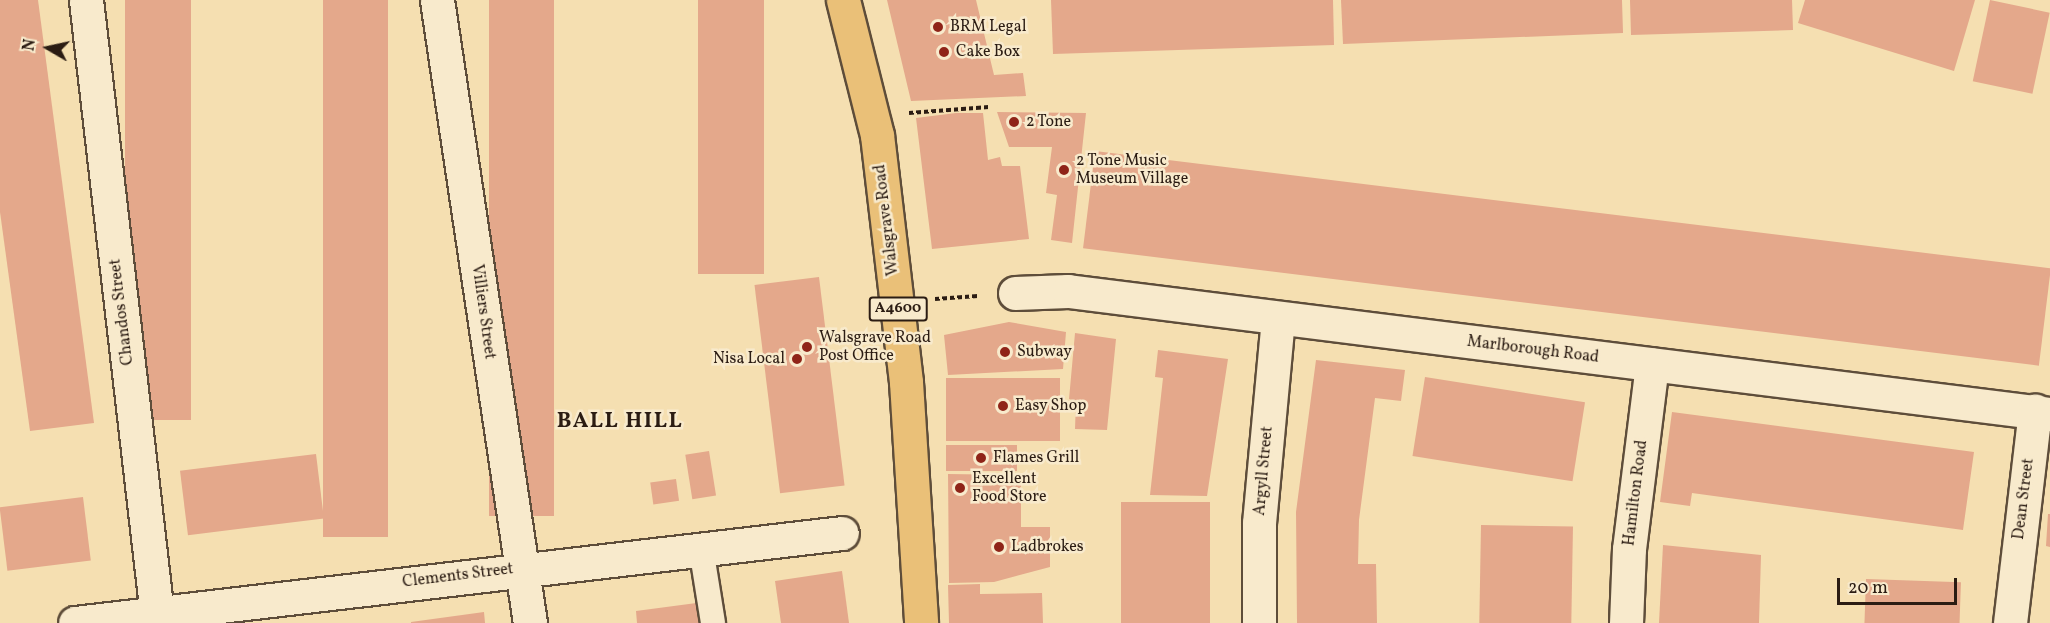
<!DOCTYPE html>
<html>
<head>
<meta charset="utf-8">
<style>
	body { margin:0 }
	#map { position:relative; width:2050px; height:623px; overflow:hidden; background:#f5dfb1; font-family:Vollkorn,serif }
	div>[style] { position:absolute }
	[style*='--x'] { left:calc(var(--x)*1px); top:calc(var(--y)*1px); width:calc(var(--w)*1px); rotate:calc(var(--a)*1deg) }
	.building>* { inset:0; background:#e4a88b; transform-origin:0 0 }
	.path>* { height:4px; margin-top:-2px; transform-origin:0; background:repeating-linear-gradient(90deg,#2b1c13 0 4.5px,transparent 0 7.5px) }
	.roads { filter:drop-shadow(2px 0 #5e4d3a) drop-shadow(-2px 0 #5e4d3a) drop-shadow(0 2px #5e4d3a) drop-shadow(0 -2px #5e4d3a) }
	.service>* { height:24px; margin:-12px; padding:0 12px; transform-origin:12px; border-radius:12px; background:#f8eacc }
	.minor>* { height:33px; margin:-16.5px; padding:0 16.5px; transform-origin:16.5px; border-radius:16.5px; background:#f8eacc }
	.trunk>* { height:33px; margin:-16.5px; padding:0 16.5px; transform-origin:16.5px; border-radius:16.5px; background:#eac078 }
	.dots>* { width:16px; height:16px; translate:-50% -50%; box-sizing:border-box; border:3px solid #f8eacc; border-radius:50% }
	span { translate:-50% -50%; white-space:nowrap; text-align:center; line-height:1.15; -webkit-text-stroke:5px #f8eacc; paint-order:stroke }
	.shield-label span { padding:2px 4px; background:#f8eacc; border:2px solid; border-radius:4px; -webkit-text-stroke-width:0 }
	.shield-label { font-size:15px; color:#2b1c13; font-weight:700 }
	.poi-label { font-size:16px; color:#2b1c13 }
	.left { translate:0 -50%; text-align:left }
	.right { translate:-100% -50%; text-align:right }
	.street-label { font-size:16px; color:#2b1c13 }
	.district-label { font-size:22px; color:#2b1c13; font-weight:700; letter-spacing:1.5px }
	.north { position:absolute; left:18px; top:18px; width:60px; height:60px; -webkit-text-stroke:4px #f8eacc; paint-order:stroke; rotate:279deg; font-size:16px; font-weight:700; line-height:24px; text-align:center; color:#2b1c13 }
	.north::after { content:''; display:block; margin:auto; width:21px; height:27px; background:#2b1c13; clip-path:polygon(50% 0,100% 100%,50% 72%,0 100%) }
	.scale { position:absolute; left:1837px; top:578px; width:120px; height:27px; box-sizing:border-box; border:3px solid #2b1c13; border-top:0; padding-left:8px; font-size:18px; line-height:21px; white-space:nowrap; color:#2b1c13; -webkit-text-stroke:4px #f8eacc; paint-order:stroke }
</style>
</head>
<body>
<div id="map">
	<div class="building">
		<i style="clip-path:polygon(0 0,38px 0,94px 423px,30px 431px,0 212px)"></i>
		<i style="left:125px;top:0;width:66px;height:420px"></i>
		<i style="left:323px;top:0;width:65px;height:537px"></i>
		<i style="left:489px;top:0;width:65px;height:516px"></i>
		<i style="left:698px;top:0;width:66px;height:274px"></i>
		<i style="clip-path:polygon(887px 0,976px 0,994px 75px,1023px 73px,1026px 96px,911px 101px)"></i>
		<i style="clip-path:polygon(1051px 0,1333px 0,1334px 45px,1053px 54px)"></i>
		<i style="clip-path:polygon(1341px 0,1622px 0,1623px 33px,1343px 44px)"></i>
		<i style="clip-path:polygon(1630px 0,1792px 0,1793px 30px,1631px 35px)"></i>
		<i style="clip-path:polygon(1805px 0,1975px 0,1954px 71px,1798px 23px)"></i>
		<i style="left:1990px;top:0;width:61px;height:83px;rotate:12deg"></i>
		<i style="clip-path:polygon(997px 112px,1086px 113px,1072px 243px,1051px 240px,1057px 195px,1046px 193px,1052px 147px,1009px 147px)"></i>
		<i style="clip-path:polygon(956px 113px,983px 113px,988px 160px,1000px 157px,1002px 166px,1020px 166px,1029px 239px,932px 249px,916px 118px)"></i>
		<i style="left:1095px;top:151px;width:963px;height:98px;rotate:7deg"></i>
		<i style="left:819px;top:277px;width:210px;height:65px;rotate:83deg"></i>
		<i style="clip-path:polygon(1009px 322px,1066px 332px,1063px 369px,948px 375px,944px 335px)"></i>
		<i style="clip-path:polygon(1075px 333px,1116px 339px,1107px 430px,1075px 429px,1076px 401px,1069px 399px)"></i>
		<i style="clip-path:polygon(1158px 350px,1228px 359px,1207px 496px,1150px 495px,1163px 378px,1155px 377px)"></i>
		<i style="clip-path:polygon(1316px 360px,1405px 370px,1401px 401px,1375px 398px,1359px 520px,1358px 564px,1376px 564px,1377px 623px,1297px 623px,1296px 512px)"></i>
		<i style="left:1425px;top:377px;width:162px;height:80px;rotate:9deg"></i>
		<i style="left:1060px;top:378px;width:63px;height:114px;rotate:90deg"></i>
		<i style="clip-path:polygon(1672px 412px,1974px 452px,1963px 530px,1692px 493px,1690px 506px,1660px 502px)"></i>
		<i style="left:946px;top:445px;width:71px;height:26px"></i>
		<i style="left:709px;top:451px;width:45px;height:24px;rotate:81deg"></i>
		<i style="left:316px;top:454px;width:65px;height:137px;rotate:83deg"></i>
		<i style="clip-path:polygon(948px 474px,1021px 475px,1021px 527px,1050px 527px,1050px 567px,994px 582px,949px 583px)"></i>
		<i style="left:676px;top:479px;width:22px;height:26px;rotate:82deg"></i>
		<i style="left:83px;top:497px;width:64px;height:84px;rotate:83deg"></i>
		<i style="left:1121px;top:502px;width:89px;height:121px"></i>
		<i style="clip-path:polygon(2048px 514px,2050px 514px,2050px 547px,2046px 546px)"></i>
		<i style="left:1481px;top:525px;width:92px;height:98px;rotate:1deg"></i>
		<i style="clip-path:polygon(1663px 545px,1761px 555px,1759px 623px,1659px 623px)"></i>
		<i style="clip-path:polygon(842px 571px,849px 623px,781px 623px,775px 581px)"></i>
		<i style="left:1866px;top:579px;width:95px;height:44px;rotate:2deg"></i>
		<i style="clip-path:polygon(980px 584px,980px 594px,1042px 593px,1043px 623px,949px 623px,948px 585px)"></i>
		<i style="clip-path:polygon(704px 602px,707px 623px,637px 623px,636px 611px)"></i>
		<i style="clip-path:polygon(484px 612px,485px 623px,411px 623px,411px 622px)"></i>
	</div>
	<div class="path">
		<i style="--x:909;--y:113;--w:80;--a:-4.3"></i>
		<i style="--x:935;--y:299;--w:43;--a:-4"></i>
	</div>
	<div class="roads">
		<div class="service">
			<i style="--x:701;--y:548;--w:76;--a:80.9"></i>
		</div>
		<div class="minor">
			<i style="--x:86;--y:0;--w:627;--a:83.41"></i>
			<i style="--x:437;--y:0;--w:630;--a:81.51"></i>
			<i style="--x:1015;--y:293;--w:53;--a:-2.2"></i>
			<i style="--x:1068;--y:291;--w:990;--a:7.14"></i>
			<i style="--x:75;--y:623;--w:772;--a:-6.69"></i>
			<i style="--x:1259;--y:623;--w:100;--a:-90"></i>
			<i style="--x:1259;--y:523;--w:205;--a:-84.7"></i>
			<i style="--x:1626;--y:623;--w:74;--a:-87.7"></i>
			<i style="--x:1629;--y:549;--w:186;--a:-82.9"></i>
			<i style="--x:2010;--y:623;--w:214;--a:-83.3"></i>
		</div>
		<div class="trunk">
			<i style="--x:843;--y:0;--w:139;--a:75.9"></i>
			<i style="--x:877;--y:135;--w:249;--a:83.3"></i>
			<i style="--x:906;--y:382;--w:241;--a:86.4"></i>
		</div>
	</div>
	<div class="dots">
		<i style="left:938px;top:27px;background:#8f2418"></i>
		<i style="left:944px;top:52px;background:#8f2418"></i>
		<i style="left:1014px;top:122px;background:#8f2418"></i>
		<i style="left:1064px;top:170px;background:#8f2418"></i>
		<i style="left:807px;top:347px;background:#8f2418"></i>
		<i style="left:1005px;top:352px;background:#8f2418"></i>
		<i style="left:797px;top:359px;background:#8f2418"></i>
		<i style="left:1003px;top:406px;background:#8f2418"></i>
		<i style="left:981px;top:458px;background:#8f2418"></i>
		<i style="left:960px;top:488px;background:#8f2418"></i>
		<i style="left:999px;top:547px;background:#8f2418"></i>
	</div>
	<div class="shield-label">
		<span style="left:898px;top:309px">A4600</span>
	</div>
	<div class="poi-label">
		<span class="left" style="left:950px;top:27px">BRM Legal</span>
		<span class="left" style="left:956px;top:52px">Cake Box</span>
		<span class="left" style="left:1026px;top:122px">2 Tone</span>
		<span class="left" style="left:1076px;top:170px">2 Tone Music<br>Museum Village</span>
		<span class="left" style="left:819px;top:347px">Walsgrave Road<br>Post Office</span>
		<span class="left" style="left:1017px;top:352px">Subway</span>
		<span class="right" style="left:785px;top:359px">Nisa Local</span>
		<span class="left" style="left:1015px;top:406px">Easy Shop</span>
		<span class="left" style="left:993px;top:458px">Flames Grill</span>
		<span class="left" style="left:972px;top:488px">Excellent<br>Food Store</span>
		<span class="left" style="left:1011px;top:547px">Ladbrokes</span>
	</div>
	<div class="street-label">
		<span style="left:887px;top:220px;rotate:-97deg">Walsgrave Road</span>
		<span style="left:122px;top:312px;rotate:-97deg">Chandos Street</span>
		<span style="left:483px;top:312px;rotate:82deg">Villiers Street</span>
		<span style="left:1533px;top:350px;rotate:7deg">Marlborough Road</span>
		<span style="left:1264px;top:471px;rotate:-85deg">Argyll Street</span>
		<span style="left:1636px;top:493px;rotate:-83deg">Hamilton Road</span>
		<span style="left:2024px;top:499px;rotate:-83deg">Dean Street</span>
		<span style="left:458px;top:576px;rotate:-7deg">Clements Street</span>
	</div>
	<div class="district-label">
		<span style="left:620px;top:422px">BALL HILL</span>
	</div>
	<div class="north">N</div>
	<div class="scale">20 m</div>
</div>
</body>
</html>
